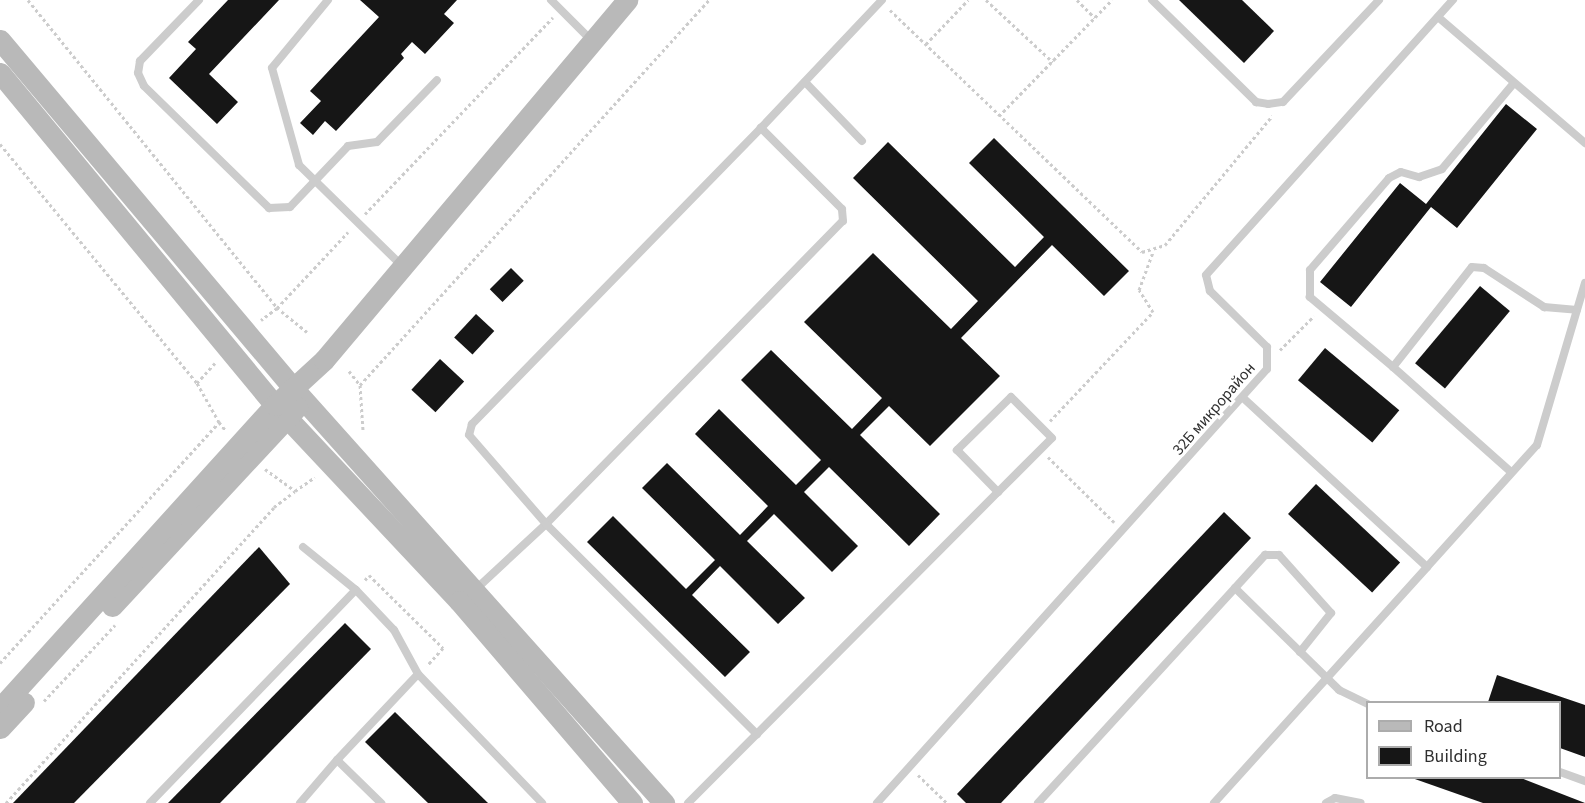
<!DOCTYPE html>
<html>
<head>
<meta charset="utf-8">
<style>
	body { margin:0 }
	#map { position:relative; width:1585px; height:803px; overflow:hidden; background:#fff; font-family:"Source Sans 3",sans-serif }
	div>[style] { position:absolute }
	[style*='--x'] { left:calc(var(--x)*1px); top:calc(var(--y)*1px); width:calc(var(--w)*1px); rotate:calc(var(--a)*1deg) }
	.building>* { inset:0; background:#161616; transform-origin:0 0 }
	.path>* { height:3px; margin-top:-1.5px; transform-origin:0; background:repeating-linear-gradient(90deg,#ccc 0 3px,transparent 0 6px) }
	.lane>* { height:8px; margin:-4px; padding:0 4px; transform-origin:4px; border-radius:4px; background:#ccc }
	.secondary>* { height:21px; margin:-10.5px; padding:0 10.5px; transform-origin:10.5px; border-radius:10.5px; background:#b9b9b9 }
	span { translate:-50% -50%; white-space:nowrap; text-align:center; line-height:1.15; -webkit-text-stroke:6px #fff; paint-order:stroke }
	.street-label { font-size:16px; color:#2f2f2f }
	.legend { position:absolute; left:1366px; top:701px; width:195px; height:78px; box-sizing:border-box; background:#fff; border:2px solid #acacac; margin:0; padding:8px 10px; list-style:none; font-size:18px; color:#2f2f2f }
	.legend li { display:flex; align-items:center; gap:12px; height:30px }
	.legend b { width:30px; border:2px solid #acacac }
</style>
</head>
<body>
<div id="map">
	<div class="building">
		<i style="clip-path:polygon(228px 0,279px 0,209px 74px,238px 102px,217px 124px,169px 78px,196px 49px,188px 42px)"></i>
		<i style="clip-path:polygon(360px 0,457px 0,444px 14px,454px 23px,425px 54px,412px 42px,401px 54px,404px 58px,336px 131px,325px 121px,313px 135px,300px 123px,321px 101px,310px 91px,379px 17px)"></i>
		<i style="clip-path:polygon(1179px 0,1242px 0,1274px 31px,1244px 63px)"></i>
		<i style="clip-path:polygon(1506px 104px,1537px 129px,1457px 228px,1431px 207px,1351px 307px,1320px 282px,1400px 183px,1426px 204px)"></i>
		<i style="clip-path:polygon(994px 138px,1129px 271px,1104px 296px,1052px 245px,961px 338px,1000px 376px,930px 446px,889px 406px,860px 435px,940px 514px,909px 546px,829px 467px,804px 492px,858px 546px,832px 572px,774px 514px,747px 541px,805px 598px,778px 624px,720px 566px,692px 595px,750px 652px,725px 677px,587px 542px,613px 516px,686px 589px,715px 560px,642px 488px,667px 463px,740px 535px,768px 506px,695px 434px,719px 409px,796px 485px,821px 460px,741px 380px,771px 350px,852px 429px,882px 398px,804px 322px,873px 253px,951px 329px,978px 301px,853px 178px,888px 142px,1015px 267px,1044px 237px,969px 163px)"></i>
		<i style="left:511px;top:268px;width:18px;height:30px;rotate:45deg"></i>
		<i style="left:1480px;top:286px;width:39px;height:101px;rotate:40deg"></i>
		<i style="left:476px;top:314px;width:25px;height:32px;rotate:43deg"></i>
		<i style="left:1325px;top:348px;width:97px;height:42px;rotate:40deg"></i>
		<i style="left:440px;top:359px;width:33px;height:42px;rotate:43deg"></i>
		<i style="left:1316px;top:484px;width:115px;height:41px;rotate:43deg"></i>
		<i style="clip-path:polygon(1224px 512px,1251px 538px,1001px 803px,966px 803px,957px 794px)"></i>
		<i style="clip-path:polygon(259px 547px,290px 584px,74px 803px,13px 803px)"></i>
		<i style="clip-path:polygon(345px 623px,371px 649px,220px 803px,168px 803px)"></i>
		<i style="clip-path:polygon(1497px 675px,1585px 705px,1585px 757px,1560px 748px,1560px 702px,1488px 702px)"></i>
		<i style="clip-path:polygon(395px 712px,488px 803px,428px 803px,365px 742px)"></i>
		<i style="clip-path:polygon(1412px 778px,1521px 778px,1585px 803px,1483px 803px)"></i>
	</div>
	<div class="path">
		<i style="--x:28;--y:0;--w:396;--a:51"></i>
		<i style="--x:277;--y:308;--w:20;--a:143"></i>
		<i style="--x:986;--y:0;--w:91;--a:42.8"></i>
		<i style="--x:1077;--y:0;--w:25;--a:45"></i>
		<i style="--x:890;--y:10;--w:349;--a:43.8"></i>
		<i style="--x:1142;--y:252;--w:24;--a:-17"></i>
		<i style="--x:1165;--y:245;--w:168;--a:-50.3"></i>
		<i style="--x:926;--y:44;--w:61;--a:-46.3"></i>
		<i style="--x:999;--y:116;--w:162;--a:-45.8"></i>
		<i style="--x:0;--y:144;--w:310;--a:50.5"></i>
		<i style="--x:365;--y:214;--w:272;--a:-46.3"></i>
		<i style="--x:307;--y:332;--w:38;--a:-141"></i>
		<i style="--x:277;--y:308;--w:104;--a:-46.9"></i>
		<i style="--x:1280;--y:350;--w:48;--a:-45"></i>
		<i style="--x:215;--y:363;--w:27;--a:132"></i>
		<i style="--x:197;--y:383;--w:45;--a:60.6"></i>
		<i style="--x:349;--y:371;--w:18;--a:52"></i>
		<i style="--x:360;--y:385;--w:520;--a:-47.81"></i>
		<i style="--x:360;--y:385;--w:45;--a:86.2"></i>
		<i style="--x:1050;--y:421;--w:150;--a:-46.6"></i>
		<i style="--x:1153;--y:312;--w:26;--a:-122"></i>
		<i style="--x:1139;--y:290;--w:40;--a:-69.8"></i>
		<i style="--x:1048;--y:457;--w:93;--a:44.6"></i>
		<i style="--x:265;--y:469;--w:37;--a:36"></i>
		<i style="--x:295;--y:491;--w:24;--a:-35"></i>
		<i style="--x:365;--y:580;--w:6;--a:-51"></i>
		<i style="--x:369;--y:575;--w:104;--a:44.6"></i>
		<i style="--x:443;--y:648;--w:24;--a:132"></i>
		<i style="--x:0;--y:663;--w:326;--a:-47.7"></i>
		<i style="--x:219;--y:422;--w:11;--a:52"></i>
		<i style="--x:44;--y:701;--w:104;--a:-46.9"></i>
		<i style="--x:918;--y:775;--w:40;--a:44"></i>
		<i style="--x:6;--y:803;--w:399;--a:-47.8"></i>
		<i style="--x:274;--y:507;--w:26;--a:-37"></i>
	</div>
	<div class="lane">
		<i style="--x:199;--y:0;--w:85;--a:134"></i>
		<i style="--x:140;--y:61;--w:12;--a:99"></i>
		<i style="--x:138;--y:73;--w:14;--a:65"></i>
		<i style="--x:144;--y:86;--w:175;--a:44.3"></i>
		<i style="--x:269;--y:208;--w:21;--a:-3"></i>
		<i style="--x:290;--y:207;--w:84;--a:-46.4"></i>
		<i style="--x:348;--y:146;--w:29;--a:-8"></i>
		<i style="--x:377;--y:142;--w:86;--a:-45.9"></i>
		<i style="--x:328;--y:0;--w:88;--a:129.5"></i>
		<i style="--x:272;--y:68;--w:101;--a:74.4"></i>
		<i style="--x:299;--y:165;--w:141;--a:44.4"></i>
		<i style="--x:551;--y:0;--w:55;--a:45"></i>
		<i style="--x:1152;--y:0;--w:146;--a:44.4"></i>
		<i style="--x:1256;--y:102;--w:12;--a:9"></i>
		<i style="--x:1268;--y:104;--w:15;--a:-8"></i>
		<i style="--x:1283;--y:102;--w:140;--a:-46.7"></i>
		<i style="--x:1438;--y:17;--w:194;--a:40.6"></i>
		<i style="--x:805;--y:82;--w:82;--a:46"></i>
		<i style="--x:761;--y:128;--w:176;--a:-46.6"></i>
		<i style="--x:1393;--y:367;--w:109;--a:-139.9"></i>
		<i style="--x:1310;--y:297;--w:27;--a:-90"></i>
		<i style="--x:1310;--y:270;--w:121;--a:-49.3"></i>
		<i style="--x:1389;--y:178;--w:13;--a:-27"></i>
		<i style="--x:1401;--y:172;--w:19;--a:16"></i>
		<i style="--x:1419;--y:177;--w:24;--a:-19"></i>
		<i style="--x:1442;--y:169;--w:111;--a:-50.1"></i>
		<i style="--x:1511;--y:472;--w:158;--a:-138.3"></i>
		<i style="--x:1393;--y:367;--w:127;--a:-51.7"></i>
		<i style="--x:1472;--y:267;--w:12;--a:5"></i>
		<i style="--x:1484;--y:268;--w:72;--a:33"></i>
		<i style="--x:1544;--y:307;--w:33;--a:5"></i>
		<i style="--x:303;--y:547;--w:68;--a:39.1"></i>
		<i style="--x:356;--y:590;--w:55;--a:46.5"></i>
		<i style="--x:394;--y:630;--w:50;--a:61.4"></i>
		<i style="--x:418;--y:674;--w:179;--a:46.1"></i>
		<i style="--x:1427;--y:567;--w:164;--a:-48"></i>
		<i style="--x:1537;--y:445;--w:169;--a:-73.5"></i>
		<i style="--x:1235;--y:588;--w:45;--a:-47.7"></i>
		<i style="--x:1265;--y:555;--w:14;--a:0"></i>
		<i style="--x:1279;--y:555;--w:78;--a:48.1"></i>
		<i style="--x:1331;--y:613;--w:50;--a:128.5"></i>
		<i style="--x:475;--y:590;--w:97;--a:-42.9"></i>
		<i style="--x:546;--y:524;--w:424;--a:-45.6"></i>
		<i style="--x:843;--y:221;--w:12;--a:-95"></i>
		<i style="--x:842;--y:209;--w:115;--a:-135"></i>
		<i style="--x:761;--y:128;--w:414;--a:134.3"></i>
		<i style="--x:472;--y:424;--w:11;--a:105"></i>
		<i style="--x:469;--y:435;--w:118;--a:49.1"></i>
		<i style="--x:546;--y:524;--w:298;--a:44.9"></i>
		<i style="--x:337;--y:760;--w:118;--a:-46.7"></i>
		<i style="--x:1560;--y:772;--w:27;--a:20"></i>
		<i style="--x:150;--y:803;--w:296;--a:-46"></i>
		<i style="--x:300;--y:803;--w:57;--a:-49.3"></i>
		<i style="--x:337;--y:760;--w:62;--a:44.3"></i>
		<i style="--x:688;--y:803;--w:439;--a:-45.1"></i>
		<i style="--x:998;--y:492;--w:76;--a:-45"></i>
		<i style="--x:1052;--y:438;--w:58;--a:-135"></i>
		<i style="--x:1011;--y:397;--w:76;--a:135.5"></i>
		<i style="--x:957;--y:450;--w:59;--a:45.7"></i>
		<i style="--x:877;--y:803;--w:583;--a:-48.06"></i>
		<i style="--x:1267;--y:369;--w:22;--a:-90"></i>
		<i style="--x:1267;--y:347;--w:80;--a:-135.5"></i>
		<i style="--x:1210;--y:291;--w:16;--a:-104"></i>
		<i style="--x:1206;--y:275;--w:370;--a:-48.1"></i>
		<i style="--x:1038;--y:803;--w:292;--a:-47.5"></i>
		<i style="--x:1235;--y:588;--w:146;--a:44.4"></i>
		<i style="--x:1339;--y:690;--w:32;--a:26"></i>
		<i style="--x:1214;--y:803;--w:318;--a:-47.9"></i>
		<i style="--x:1427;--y:567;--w:248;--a:-137.4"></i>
		<i style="--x:1326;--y:803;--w:10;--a:-29"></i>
		<i style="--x:1335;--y:798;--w:26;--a:11"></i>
	</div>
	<div class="secondary">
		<i style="--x:0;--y:40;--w:455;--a:49.9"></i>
		<i style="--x:293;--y:388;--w:557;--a:48.2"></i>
		<i style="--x:0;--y:73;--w:431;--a:50.4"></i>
		<i style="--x:275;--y:405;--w:269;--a:46.8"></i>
		<i style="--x:459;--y:601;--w:266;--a:49.4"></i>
		<i style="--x:112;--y:606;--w:272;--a:-47.1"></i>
		<i style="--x:0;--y:708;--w:409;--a:-47.8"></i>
		<i style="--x:275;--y:405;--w:67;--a:-42.6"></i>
		<i style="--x:324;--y:360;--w:471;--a:-49.9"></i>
		<i style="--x:0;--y:728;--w:35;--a:-47"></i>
	</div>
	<div class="street-label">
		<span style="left:1214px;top:409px;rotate:-49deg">32Б микрорайон</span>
	</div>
	<ul class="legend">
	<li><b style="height:8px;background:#b9b9b9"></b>Road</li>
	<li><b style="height:16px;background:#161616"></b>Building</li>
	</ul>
</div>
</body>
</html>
